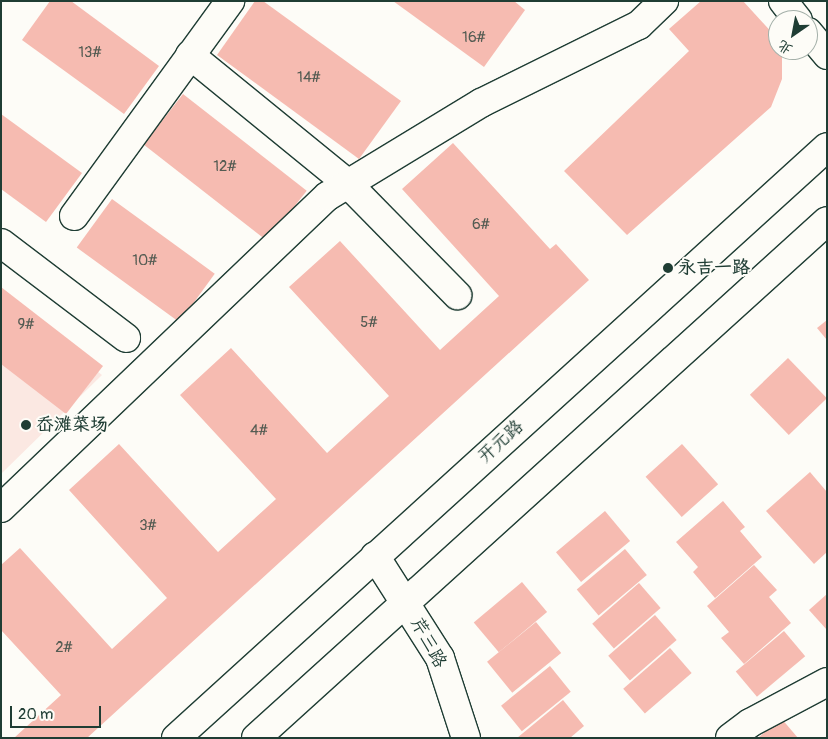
<!DOCTYPE html>
<html>
<head>
<meta charset="utf-8">
<style>
	body { margin:0 }
	#map { position:relative; width:828px; height:739px; overflow:hidden; background:#fdfcf7; font-family:Pangolin,"LXGW WenKai TC",sans-serif }
	div>[style] { position:absolute }
	[style*='--x'] { left:calc(var(--x)*1px); top:calc(var(--y)*1px); width:calc(var(--w)*1px); rotate:calc(var(--a)*1deg) }
	.built>* { inset:0; background:#fbe8e2 }
	.building>* { inset:0; background:#f6bbb1; transform-origin:0 0 }
	.roads { filter:drop-shadow(1px 0 #1f3d34) drop-shadow(-1px 0 #1f3d34) drop-shadow(0 1px #1f3d34) drop-shadow(0 -1px #1f3d34) }
	.minor>* { height:28px; margin:-14px; padding:0 14px; transform-origin:14px; border-radius:14px; background:#fdfcf7 }
	.major>* { height:28px; margin:-14px; padding:0 14px; transform-origin:14px; border-radius:14px; background:#fdfcf7 }
	.dots>* { width:14px; height:14px; translate:-50% -50%; box-sizing:border-box; border:2px solid #fdfcf7; border-radius:50% }
	span { translate:-50% -50%; white-space:nowrap; text-align:center; line-height:1.15; -webkit-text-stroke:4px #fdfcf7; paint-order:stroke }
	.number-label { font-size:15px; color:#555c53 }
	.number-label span { -webkit-text-stroke-width:0 }
	.poi-label { font-size:18px; color:#1f3d34; font-weight:700 }
	.left { translate:0 -50%; text-align:left }
	.street-label { font-size:18px; color:#1f3d34 }
	.frame { position:absolute; inset:0; border:2px solid #1f3d34; pointer-events:none }
	.north { position:absolute; left:768px; top:10px; width:50px; height:50px; box-sizing:border-box; background:#fdfcf7; border:1px solid #a4b0a9; border-radius:50%; rotate:213deg; font-size:14px; font-weight:700; line-height:20px; text-align:center; color:#1f3d34 }
	.north::after { content:''; display:block; margin:auto; width:18px; height:22px; background:#1f3d34; clip-path:polygon(50% 0,100% 100%,50% 72%,0 100%) }
	.scale { position:absolute; left:10px; top:706px; width:91px; height:22px; box-sizing:border-box; border:2px solid #1f3d34; border-top:0; padding-left:6px; font-size:15px; line-height:18px; white-space:nowrap; color:#1f3d34; -webkit-text-stroke:4px #fdfcf7; paint-order:stroke }
</style>
</head>
<body>
<div id="map">
	<div class="built">
		<i style="clip-path:polygon(1px 297px,102px 375px,1px 474px)"></i>
	</div>
	<div class="building">
		<i style="clip-path:polygon(50px 1px,71px 1px,159px 66px,124px 114px,22px 40px)"></i>
		<i style="clip-path:polygon(255px 1px,263px 1px,401px 101px,359px 159px,217px 55px)"></i>
		<i style="clip-path:polygon(393px 1px,514px 1px,525px 10px,484px 67px)"></i>
		<i style="clip-path:polygon(701px 1px,743px 1px,776px 37px,782px 57px,782px 79px,771px 107px,627px 235px,564px 171px,689px 51px,669px 29px)"></i>
		<i style="left:183px;top:94px;width:157px;height:64px;rotate:38deg"></i>
		<i style="clip-path:polygon(1px 114px,82px 173px,46px 222px,1px 189px)"></i>
		<i style="clip-path:polygon(453px 143px,550px 249px,556px 244px,589px 280px,87px 738px,14px 738px,61px 695px,1px 630px,1px 565px,20px 548px,112px 649px,167px 598px,69px 490px,119px 444px,218px 552px,276px 499px,180px 395px,231px 348px,327px 453px,389px 396px,289px 287px,340px 241px,440px 350px,499px 296px,402px 189px)"></i>
		<i style="left:112px;top:199px;width:127px;height:60px;rotate:36deg"></i>
		<i style="clip-path:polygon(1px 287px,103px 366px,66px 414px,1px 364px)"></i>
		<i style="clip-path:polygon(827px 320px,827px 340px,817px 328px)"></i>
		<i style="left:788px;top:358px;width:56px;height:53px;rotate:46deg"></i>
		<i style="left:682px;top:444px;width:54px;height:49px;rotate:48deg"></i>
		<i style="clip-path:polygon(810px 472px,827px 492px,827px 552px,814px 564px,766px 511px)"></i>
		<i style="clip-path:polygon(723px 501px,745px 527px,740px 531px,762px 557px,715px 598px,693px 572px,698px 567px,676px 542px)"></i>
		<i style="left:605px;top:511px;width:39px;height:64px;rotate:50deg"></i>
		<i style="left:625px;top:549px;width:34px;height:63px;rotate:50deg"></i>
		<i style="clip-path:polygon(754px 565px,777px 590px,769px 597px,791px 623px,744px 664px,721px 638px,729px 632px,707px 606px)"></i>
		<i style="left:522px;top:582px;width:39px;height:63px;rotate:50deg"></i>
		<i style="left:639px;top:583px;width:33px;height:62px;rotate:49deg"></i>
		<i style="clip-path:polygon(827px 594px,827px 630px,809px 610px)"></i>
		<i style="left:655px;top:615px;width:33px;height:62px;rotate:49deg"></i>
		<i style="left:536px;top:622px;width:40px;height:63px;rotate:51deg"></i>
		<i style="left:784px;top:631px;width:33px;height:63px;rotate:50deg"></i>
		<i style="left:670px;top:648px;width:33px;height:62px;rotate:49deg"></i>
		<i style="left:550px;top:666px;width:33px;height:63px;rotate:51deg"></i>
		<i style="clip-path:polygon(563px 700px,584px 726px,570px 738px,517px 738px)"></i>
		<i style="clip-path:polygon(781px 718px,798px 738px,758px 738px)"></i>
	</div>
	<div class="roads">
		<div class="minor">
			<i style="--x:783;--y:1;--w:24;--a:52"></i>
			<i style="--x:808;--y:32;--w:30;--a:50"></i>
			<i style="--x:190;--y:55;--w:204;--a:39.2"></i>
			<i style="--x:348;--y:184;--w:156;--a:45.5"></i>
			<i style="--x:74;--y:216;--w:266;--a:-54"></i>
			<i style="--x:1;--y:243;--w:157;--a:37.2"></i>
			<i style="--x:1;--y:508;--w:452;--a:-43.7"></i>
			<i style="--x:328;--y:196;--w:179;--a:-31.3"></i>
			<i style="--x:481;--y:103;--w:176;--a:-26.3"></i>
			<i style="--x:639;--y:25;--w:35;--a:-44"></i>
			<i style="--x:375;--y:556;--w:121;--a:57.5"></i>
			<i style="--x:440;--y:658;--w:84;--a:72"></i>
			<i style="--x:730;--y:738;--w:25;--a:-37"></i>
			<i style="--x:750;--y:723;--w:87;--a:-28"></i>
		</div>
		<div class="major">
			<i style="--x:176;--y:738;--w:879;--a:-42.23"></i>
			<i style="--x:256;--y:738;--w:770;--a:-42.16"></i>
		</div>
	</div>
	<div class="dots">
		<i style="left:668px;top:268px;background:#1f3d34"></i>
		<i style="left:26px;top:425px;background:#1f3d34"></i>
	</div>
	<div class="number-label">
		<span style="left:474px;top:38px">16#</span>
		<span style="left:90px;top:53px">13#</span>
		<span style="left:309px;top:78px">14#</span>
		<span style="left:225px;top:167px">12#</span>
		<span style="left:481px;top:225px">6#</span>
		<span style="left:145px;top:261px">10#</span>
		<span style="left:369px;top:323px">5#</span>
		<span style="left:26px;top:325px">9#</span>
		<span style="left:259px;top:431px">4#</span>
		<span style="left:148px;top:526px">3#</span>
		<span style="left:64px;top:648px">2#</span>
	</div>
	<div class="poi-label">
		<span class="left" style="left:678px;top:268px">永吉一路</span>
		<span class="left" style="left:36px;top:425px">岙滩菜场</span>
	</div>
	<div class="street-label">
		<span style="left:501px;top:442px;rotate:-42deg">开元路</span>
		<span style="left:428px;top:643px;rotate:61deg">芹三路</span>
	</div>
	<div class="frame"></div>
	<div class="north">北</div>
	<div class="scale">20 m</div>
</div>
</body>
</html>
